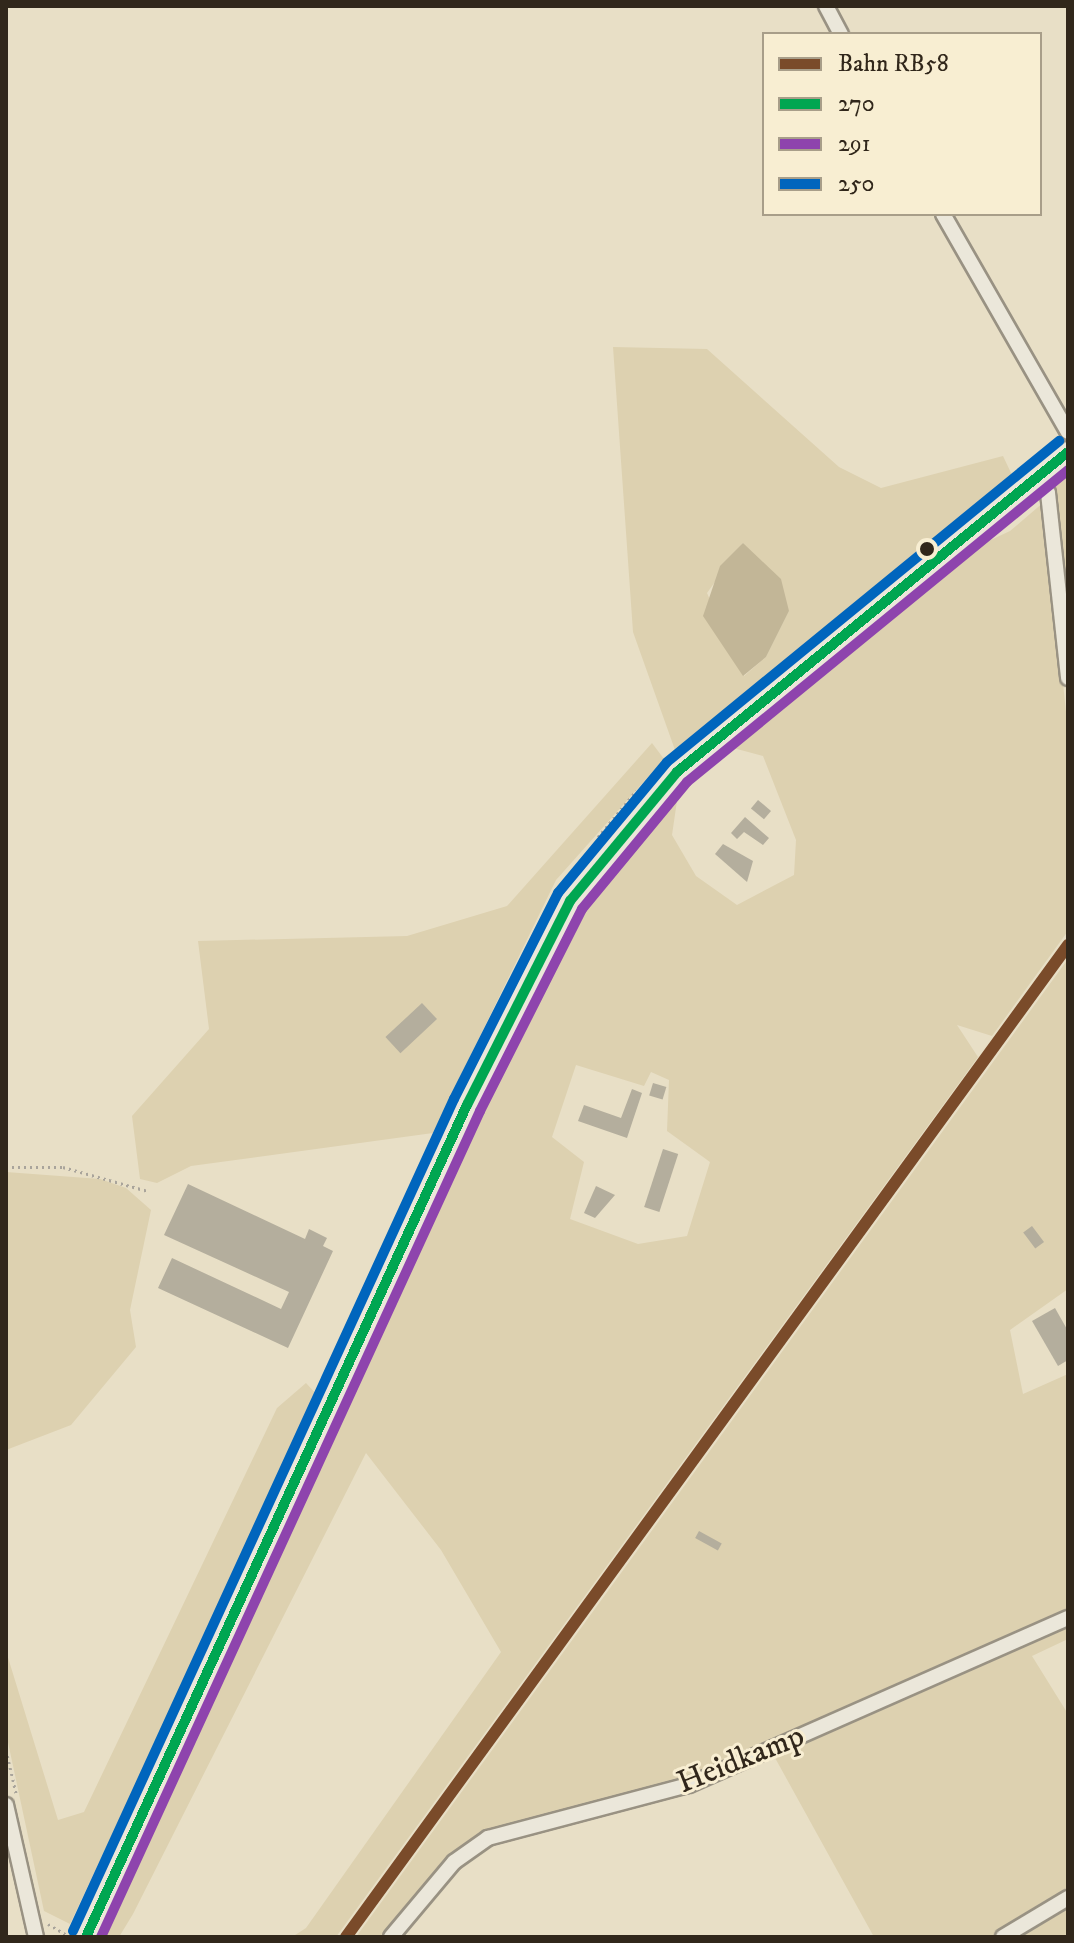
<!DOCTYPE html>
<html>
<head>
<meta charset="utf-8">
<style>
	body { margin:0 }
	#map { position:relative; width:1074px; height:1943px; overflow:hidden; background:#e8dfc6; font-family:"IM FELL DW Pica",serif }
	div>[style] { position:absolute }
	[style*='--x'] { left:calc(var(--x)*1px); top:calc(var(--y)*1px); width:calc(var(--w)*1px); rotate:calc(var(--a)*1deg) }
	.green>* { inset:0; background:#ddd1b0 }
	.water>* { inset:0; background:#c2b697 }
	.building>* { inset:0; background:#b4ae9d; transform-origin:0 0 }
	.path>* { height:3px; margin-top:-1.5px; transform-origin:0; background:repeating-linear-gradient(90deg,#a9a49b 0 2px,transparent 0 6px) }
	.roads { filter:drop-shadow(2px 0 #999283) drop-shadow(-2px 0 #999283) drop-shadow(0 2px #999283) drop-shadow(0 -2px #999283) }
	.minor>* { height:14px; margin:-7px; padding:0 7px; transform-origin:7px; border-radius:7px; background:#ebe7da }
	.secondary>* { height:20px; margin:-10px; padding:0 10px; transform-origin:10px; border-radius:10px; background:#ebe7da }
	.bus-1>* { height:10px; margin:-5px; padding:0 5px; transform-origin:5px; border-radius:5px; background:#00a651 }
	.bus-2>* { height:10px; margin:-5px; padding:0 5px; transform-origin:5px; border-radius:5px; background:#8e44ad }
	.bus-3>* { height:10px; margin:-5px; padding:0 5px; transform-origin:5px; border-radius:5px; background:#0065bd }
	.rail-1>* { height:12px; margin:-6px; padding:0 6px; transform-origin:6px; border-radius:6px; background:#7a4b2a }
	.dots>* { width:22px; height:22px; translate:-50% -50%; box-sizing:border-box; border:4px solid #f8eed2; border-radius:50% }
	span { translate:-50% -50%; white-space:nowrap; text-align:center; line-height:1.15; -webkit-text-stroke:6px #f8eed2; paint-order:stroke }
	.street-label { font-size:32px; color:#31271b }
	.frame { position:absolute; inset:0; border:8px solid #31271b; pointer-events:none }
	.legend { position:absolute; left:762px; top:32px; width:280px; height:184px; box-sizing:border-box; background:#f8eed2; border:2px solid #a89e89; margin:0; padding:10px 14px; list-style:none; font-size:24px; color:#31271b }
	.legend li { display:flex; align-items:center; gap:16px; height:40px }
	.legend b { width:40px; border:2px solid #a89e89 }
</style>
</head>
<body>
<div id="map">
	<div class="green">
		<i style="clip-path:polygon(evenodd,613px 347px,707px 349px,839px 467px,881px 488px,1003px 456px,1012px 475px,675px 750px,633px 632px,613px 347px,743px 543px,789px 611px,766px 657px,744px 676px,707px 593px,743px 543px)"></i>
		<i style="clip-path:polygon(1068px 462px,1068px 625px,1055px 479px)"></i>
		<i style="clip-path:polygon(evenodd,1044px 502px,1068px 731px,1068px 931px,992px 1036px,957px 1025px,978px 1057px,336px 1937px,292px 1937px,306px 1928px,501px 1652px,441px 1550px,366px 1453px,133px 1914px,119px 1937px,95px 1937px,552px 954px,678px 794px,672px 835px,696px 876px,737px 905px,794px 875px,796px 840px,763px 756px,722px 745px,948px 560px,1010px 531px,1044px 502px,576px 1065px,644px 1086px,651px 1072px,669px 1080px,667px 1131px,710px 1162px,687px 1236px,638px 1244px,570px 1219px,584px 1162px,552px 1137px,576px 1065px)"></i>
		<i style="clip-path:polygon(652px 743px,664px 759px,556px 880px,433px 1133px,191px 1166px,157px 1183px,140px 1179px,132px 1116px,209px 1029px,198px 941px,407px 936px,507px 906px)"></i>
		<i style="clip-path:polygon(1068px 959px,1068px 1289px,1010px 1330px,1023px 1394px,1068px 1374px,1068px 1613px,686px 1781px,485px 1834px,385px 1937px,356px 1937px)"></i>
		<i style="clip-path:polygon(6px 1172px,100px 1179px,126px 1188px,151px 1210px,130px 1310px,136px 1347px,71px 1425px,6px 1450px)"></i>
		<i style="clip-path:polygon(306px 1383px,318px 1396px,70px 1924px,44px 1911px,6px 1733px,6px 1651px,58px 1820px,84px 1812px,277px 1408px)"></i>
		<i style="clip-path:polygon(1068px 1622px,1068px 1639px,1032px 1656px,1068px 1714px,1068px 1893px,994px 1937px,874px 1937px,774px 1756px)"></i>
		<i style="clip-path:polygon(1068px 1903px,1068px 1937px,1012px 1937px)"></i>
	</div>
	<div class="water">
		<i style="clip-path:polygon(743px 543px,781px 579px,789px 611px,766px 657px,743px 676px,703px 616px,720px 566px)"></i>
	</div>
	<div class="building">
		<i style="left:758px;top:800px;width:17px;height:11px;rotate:40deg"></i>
		<i style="clip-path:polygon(745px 817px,769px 838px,763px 845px,744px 832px,737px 839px,731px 833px)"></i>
		<i style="clip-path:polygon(723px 844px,753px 861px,747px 882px,715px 854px)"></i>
		<i style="left:422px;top:1003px;width:22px;height:50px;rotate:47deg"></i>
		<i style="left:653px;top:1083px;width:14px;height:13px;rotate:17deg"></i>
		<i style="clip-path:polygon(632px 1089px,642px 1093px,627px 1138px,578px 1121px,584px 1105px,621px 1118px)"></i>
		<i style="left:663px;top:1149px;width:16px;height:61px;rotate:18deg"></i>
		<i style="clip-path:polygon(188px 1184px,305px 1239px,309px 1229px,327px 1238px,323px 1246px,333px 1251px,288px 1348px,158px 1288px,172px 1258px,281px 1309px,289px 1292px,164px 1235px)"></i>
		<i style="clip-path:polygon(596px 1186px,615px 1195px,595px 1218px,584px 1213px)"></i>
		<i style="left:1032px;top:1226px;width:20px;height:11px;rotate:53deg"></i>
		<i style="clip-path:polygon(1055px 1308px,1068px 1331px,1068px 1360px,1058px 1366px,1032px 1321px)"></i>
		<i style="left:699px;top:1531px;width:26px;height:8px;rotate:29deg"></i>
	</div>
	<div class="path">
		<i style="--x:598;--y:837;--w:60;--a:-50.4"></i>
		<i style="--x:6;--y:1167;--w:57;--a:0"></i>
		<i style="--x:63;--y:1167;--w:88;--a:15.8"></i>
		<i style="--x:6;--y:1750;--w:44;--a:76.9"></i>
		<i style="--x:48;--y:1924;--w:24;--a:30"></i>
	</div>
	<div class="roads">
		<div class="minor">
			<i style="--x:826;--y:6;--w:32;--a:62"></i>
			<i style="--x:943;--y:214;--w:251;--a:60.2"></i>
			<i style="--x:1038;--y:476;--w:20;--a:60"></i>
			<i style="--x:1048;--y:493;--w:186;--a:83.8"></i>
			<i style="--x:6;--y:1805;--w:135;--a:77.2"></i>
			<i style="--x:391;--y:1937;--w:98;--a:-50"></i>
			<i style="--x:454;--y:1862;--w:42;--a:-35.2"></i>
			<i style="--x:488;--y:1838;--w:208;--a:-14.8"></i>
			<i style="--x:689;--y:1785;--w:414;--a:-23.8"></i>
			<i style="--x:1003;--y:1937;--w:76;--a:-31"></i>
		</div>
		<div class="secondary">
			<i style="--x:86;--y:1937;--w:915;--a:-65.4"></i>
			<i style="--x:467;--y:1105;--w:229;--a:-63.2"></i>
			<i style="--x:570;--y:901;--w:168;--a:-50.3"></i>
			<i style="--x:677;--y:772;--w:505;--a:-39.3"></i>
		</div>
	</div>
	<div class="bus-1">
		<i style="--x:86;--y:1937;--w:915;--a:-65.4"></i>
		<i style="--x:467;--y:1105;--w:229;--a:-63.2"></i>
		<i style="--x:570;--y:901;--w:168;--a:-50.3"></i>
		<i style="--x:677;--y:772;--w:505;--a:-39.3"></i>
	</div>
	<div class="bus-2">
		<i style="--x:101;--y:1937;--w:909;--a:-65.35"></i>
		<i style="--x:480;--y:1111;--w:226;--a:-63.2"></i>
		<i style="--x:582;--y:909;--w:165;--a:-50.4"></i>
		<i style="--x:687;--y:782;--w:492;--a:-39.3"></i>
	</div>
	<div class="bus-3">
		<i style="--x:73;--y:1931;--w:915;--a:-65.4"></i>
		<i style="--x:454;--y:1099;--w:231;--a:-63.2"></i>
		<i style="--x:558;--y:893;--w:170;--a:-50.2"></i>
		<i style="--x:667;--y:762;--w:507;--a:-39.31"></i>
	</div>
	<div class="rail-1">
		<i style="--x:346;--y:1937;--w:1227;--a:-53.95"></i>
	</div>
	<div class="dots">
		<i style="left:927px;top:549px;background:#31271b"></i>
	</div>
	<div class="street-label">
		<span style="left:741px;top:1760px;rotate:-22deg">Heidkamp</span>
	</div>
	<div class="frame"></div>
	<ul class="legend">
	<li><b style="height:10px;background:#7a4b2a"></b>Bahn RB58</li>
	<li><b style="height:10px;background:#00a651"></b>270</li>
	<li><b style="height:10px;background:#8e44ad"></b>291</li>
	<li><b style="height:10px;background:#0065bd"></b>250</li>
	</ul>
</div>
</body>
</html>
